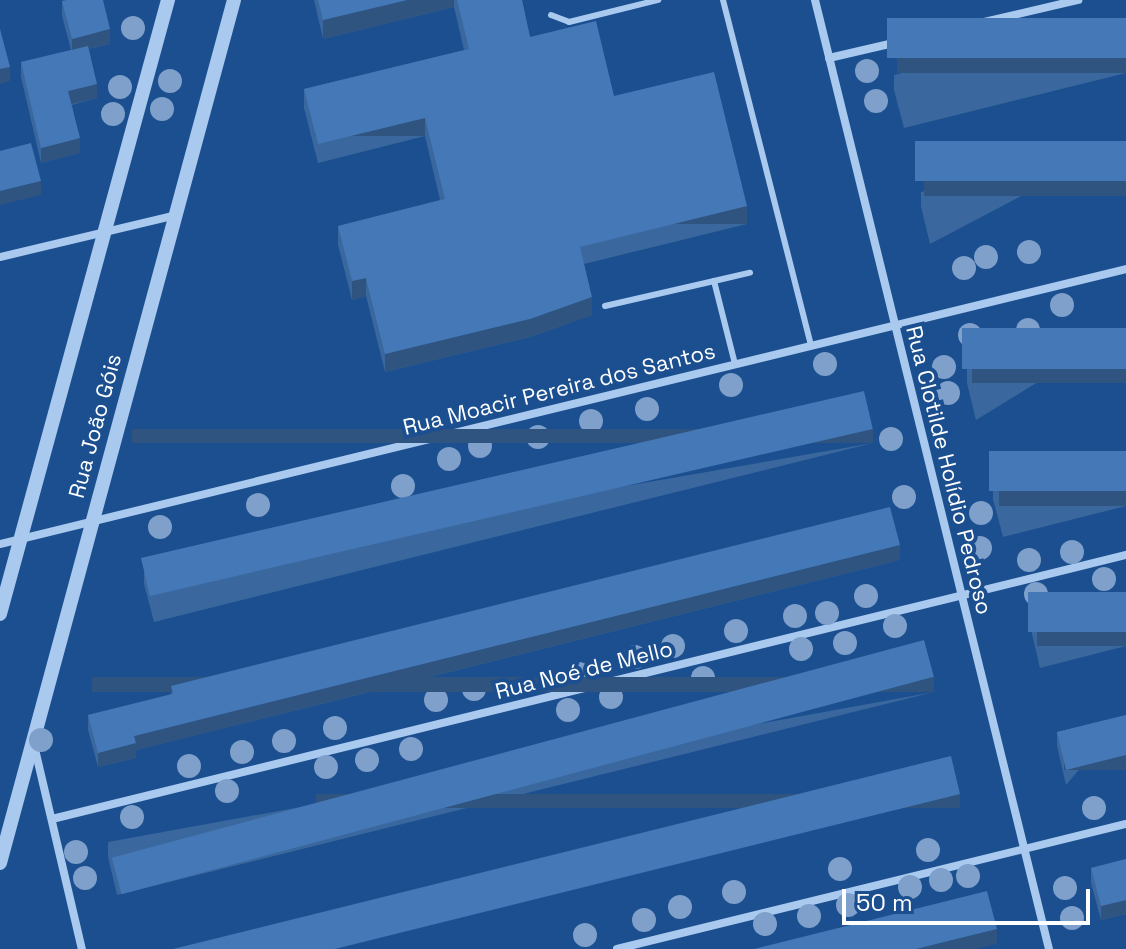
<!DOCTYPE html>
<html>
<head>
<meta charset="utf-8">
<style>
	body { margin:0 }
	#map { position:relative; width:1126px; height:949px; overflow:hidden; background:#1b4f8f; font-family:"Space Grotesk",sans-serif }
	div>[style] { position:absolute }
	[style*='--x'] { left:calc(var(--x)*1px); top:calc(var(--y)*1px); width:calc(var(--w)*1px); rotate:calc(var(--a)*1deg) }
	.service>* { height:6px; margin:-3px; padding:0 3px; transform-origin:3px; border-radius:3px; background:#a9c9ee }
	.minor>* { height:8px; margin:-4px; padding:0 4px; transform-origin:4px; border-radius:4px; background:#a9c9ee }
	.tertiary>* { height:14px; margin:-7px; padding:0 7px; transform-origin:7px; border-radius:7px; background:#a9c9ee }
	.trees>* { width:24px; height:24px; margin:-12px; border-radius:50%; background:#7ea0ca }
	.wall>* { inset:0; background:#3a679d }
	.shaded-wall>* { inset:0; background:#305480; transform-origin:0 0 }
	.building>* { inset:0; background:#4478b7; transform-origin:0 0 }
	span { translate:-50% -50%; white-space:nowrap; text-align:center; line-height:1.15; -webkit-text-stroke:8px #1b4f8f; paint-order:stroke }
	.street-label { font-size:22px; color:#fff }
	.scale { position:absolute; left:842px; top:889px; width:248px; height:36px; box-sizing:border-box; border:4px solid #fff; border-top:0; padding-left:10px; font-size:24px; line-height:28px; white-space:nowrap; color:#fff; -webkit-text-stroke:6px #1b4f8f; paint-order:stroke }
</style>
</head>
<body>
<div id="map">
	<div class="service">
		<i style="--x:723;--y:0;--w:357;--a:75.7"></i>
		<i style="--x:551;--y:15;--w:19;--a:21"></i>
		<i style="--x:569;--y:22;--w:92;--a:-13.9"></i>
		<i style="--x:714;--y:281;--w:37;--a:-13"></i>
		<i style="--x:605;--y:306;--w:112;--a:-12.9"></i>
		<i style="--x:714;--y:281;--w:86;--a:75.8"></i>
	</div>
	<div class="minor">
		<i style="--x:815;--y:0;--w:977;--a:76.15"></i>
		<i style="--x:829;--y:58;--w:256;--a:-13.1"></i>
		<i style="--x:0;--y:257;--w:181;--a:-13.4"></i>
		<i style="--x:0;--y:544;--w:1159;--a:-13.72"></i>
		<i style="--x:34;--y:745;--w:210;--a:76.8"></i>
		<i style="--x:52;--y:819;--w:1106;--a:-13.81"></i>
		<i style="--x:617;--y:949;--w:524;--a:-13.8"></i>
	</div>
	<div class="tertiary">
		<i style="--x:0;--y:614;--w:637;--a:-74.7"></i>
		<i style="--x:0;--y:863;--w:894;--a:-74.83"></i>
	</div>
	<div class="trees">
		<i style="left:133px;top:28px"></i>
		<i style="left:993px;top:33px"></i>
		<i style="left:936px;top:41px"></i>
		<i style="left:912px;top:50px"></i>
		<i style="left:867px;top:71px"></i>
		<i style="left:170px;top:81px"></i>
		<i style="left:120px;top:87px"></i>
		<i style="left:876px;top:101px"></i>
		<i style="left:162px;top:109px"></i>
		<i style="left:113px;top:114px"></i>
		<i style="left:1029px;top:252px"></i>
		<i style="left:986px;top:257px"></i>
		<i style="left:964px;top:268px"></i>
		<i style="left:1062px;top:305px"></i>
		<i style="left:1028px;top:330px"></i>
		<i style="left:970px;top:335px"></i>
		<i style="left:825px;top:364px"></i>
		<i style="left:944px;top:367px"></i>
		<i style="left:731px;top:385px"></i>
		<i style="left:948px;top:393px"></i>
		<i style="left:647px;top:409px"></i>
		<i style="left:591px;top:421px"></i>
		<i style="left:538px;top:437px"></i>
		<i style="left:891px;top:439px"></i>
		<i style="left:480px;top:446px"></i>
		<i style="left:449px;top:459px"></i>
		<i style="left:403px;top:486px"></i>
		<i style="left:904px;top:497px"></i>
		<i style="left:258px;top:505px"></i>
		<i style="left:981px;top:513px"></i>
		<i style="left:160px;top:527px"></i>
		<i style="left:980px;top:548px"></i>
		<i style="left:1072px;top:552px"></i>
		<i style="left:1029px;top:560px"></i>
		<i style="left:1104px;top:579px"></i>
		<i style="left:1036px;top:594px"></i>
		<i style="left:866px;top:596px"></i>
		<i style="left:827px;top:613px"></i>
		<i style="left:795px;top:616px"></i>
		<i style="left:895px;top:626px"></i>
		<i style="left:736px;top:631px"></i>
		<i style="left:845px;top:643px"></i>
		<i style="left:673px;top:646px"></i>
		<i style="left:801px;top:649px"></i>
		<i style="left:635px;top:657px"></i>
		<i style="left:579px;top:674px"></i>
		<i style="left:703px;top:678px"></i>
		<i style="left:474px;top:689px"></i>
		<i style="left:611px;top:697px"></i>
		<i style="left:436px;top:700px"></i>
		<i style="left:568px;top:710px"></i>
		<i style="left:335px;top:728px"></i>
		<i style="left:41px;top:740px"></i>
		<i style="left:284px;top:741px"></i>
		<i style="left:411px;top:749px"></i>
		<i style="left:242px;top:752px"></i>
		<i style="left:367px;top:760px"></i>
		<i style="left:189px;top:766px"></i>
		<i style="left:326px;top:767px"></i>
		<i style="left:227px;top:791px"></i>
		<i style="left:1094px;top:808px"></i>
		<i style="left:132px;top:817px"></i>
		<i style="left:928px;top:850px"></i>
		<i style="left:76px;top:852px"></i>
		<i style="left:840px;top:869px"></i>
		<i style="left:968px;top:876px"></i>
		<i style="left:85px;top:878px"></i>
		<i style="left:941px;top:880px"></i>
		<i style="left:910px;top:887px"></i>
		<i style="left:1065px;top:888px"></i>
		<i style="left:734px;top:892px"></i>
		<i style="left:848px;top:905px"></i>
		<i style="left:680px;top:907px"></i>
		<i style="left:809px;top:916px"></i>
		<i style="left:1072px;top:918px"></i>
		<i style="left:644px;top:920px"></i>
		<i style="left:765px;top:924px"></i>
		<i style="left:585px;top:935px"></i>
	</div>
	<div class="wall">
		<i style="clip-path:polygon(314px 0,522px 0,530px 37px,614px 96px,747px 224px,584px 264px,592px 315px,530px 337px,385px 372px,366px 296px,352px 300px,338px 245px,338px 226px,440px 200px,425px 136px,318px 163px,304px 108px,304px 89px,464px 50px,454px 7px,323px 39px)"></i>
		<i style="clip-path:polygon(62px 1px,110px 44px,89px 49px,97px 98px,72px 105px,80px 153px,41px 163px,21px 77px,21px 62px,71px 50px,62px 16px)"></i>
		<i style="clip-path:polygon(1126px 18px,1126px 73px,904px 128px,894px 90px,894px 75px)"></i>
		<i style="clip-path:polygon(1126px 141px,930px 244px,921px 207px,921px 192px)"></i>
		<i style="clip-path:polygon(1126px 328px,976px 420px,967px 383px,967px 368px)"></i>
		<i style="clip-path:polygon(873px 443px,154px 622px,144px 584px,144px 570px)"></i>
		<i style="clip-path:polygon(1126px 451px,1126px 506px,1003px 537px,993px 499px,993px 484px)"></i>
		<i style="clip-path:polygon(900px 560px,136px 750px,136px 758px,98px 767px,88px 730px,88px 715px,171px 694px,171px 686px)"></i>
		<i style="clip-path:polygon(1126px 592px,1126px 646px,1040px 668px,1031px 630px,1031px 615px)"></i>
		<i style="clip-path:polygon(934px 692px,117px 895px,108px 857px,108px 842px)"></i>
		<i style="clip-path:polygon(1126px 715px,1066px 785px,1057px 746px,1057px 732px)"></i>
		<i style="clip-path:polygon(1126px 859px,1126px 914px,1101px 920px,1091px 883px,1091px 868px)"></i>
	</div>
	<div class="shaded-wall">
		<i style="clip-path:polygon(407px 0,454px 0,454px 7px,323px 39px,323px 20px)"></i>
		<i style="clip-path:polygon(110px 29px,110px 44px,72px 53px,72px 39px)"></i>
		<i style="left:1126px;top:58px;width:15px;height:229px;rotate:90deg"></i>
		<i style="clip-path:polygon(10px 67px,10px 81px,0 84px,0 69px)"></i>
		<i style="clip-path:polygon(97px 84px,97px 98px,68px 105px,68px 91px)"></i>
		<i style="left:425px;top:118px;width:18px;height:110px;rotate:90deg"></i>
		<i style="clip-path:polygon(80px 138px,80px 153px,41px 163px,41px 148px)"></i>
		<i style="clip-path:polygon(41px 181px,41px 195px,0 205px,0 191px)"></i>
		<i style="left:1126px;top:181px;width:15px;height:202px;rotate:90deg"></i>
		<i style="left:747px;top:206px;width:18px;height:172px;rotate:90deg"></i>
		<i style="clip-path:polygon(366px 278px,366px 296px,352px 300px,352px 281px)"></i>
		<i style="clip-path:polygon(592px 297px,592px 315px,530px 337px,385px 372px,385px 354px)"></i>
		<i style="left:1126px;top:369px;width:14px;height:154px;rotate:90deg"></i>
		<i style="left:873px;top:429px;width:14px;height:741px;rotate:90deg"></i>
		<i style="left:1126px;top:491px;width:15px;height:127px;rotate:90deg"></i>
		<i style="clip-path:polygon(900px 545px,900px 560px,136px 750px,136px 758px,98px 767px,98px 753px,134px 736px)"></i>
		<i style="left:1126px;top:632px;width:14px;height:89px;rotate:90deg"></i>
		<i style="left:934px;top:677px;width:15px;height:842px;rotate:90deg"></i>
		<i style="left:1126px;top:755px;width:15px;height:62px;rotate:90deg"></i>
		<i style="left:960px;top:794px;width:14px;height:644px;rotate:90deg"></i>
		<i style="clip-path:polygon(1126px 900px,1126px 914px,1101px 920px,1101px 906px)"></i>
		<i style="clip-path:polygon(997px 929px,997px 944px,975px 949px,916px 949px)"></i>
	</div>
	<div class="building">
		<i style="clip-path:polygon(66px 0,103px 0,110px 29px,72px 39px,62px 1px)"></i>
		<i style="clip-path:polygon(318px 0,407px 0,323px 20px)"></i>
		<i style="clip-path:polygon(457px 0,522px 0,530px 37px,596px 21px,614px 96px,714px 72px,747px 206px,580px 247px,592px 297px,530px 319px,385px 354px,366px 278px,352px 281px,338px 226px,445px 199px,425px 118px,318px 144px,304px 89px,469px 49px)"></i>
		<i style="left:1126px;top:18px;width:40px;height:239px;rotate:90deg"></i>
		<i style="clip-path:polygon(0 29px,10px 67px,0 69px)"></i>
		<i style="clip-path:polygon(88px 46px,97px 84px,68px 91px,80px 138px,41px 148px,21px 62px)"></i>
		<i style="left:1126px;top:141px;width:40px;height:211px;rotate:90deg"></i>
		<i style="clip-path:polygon(31px 143px,41px 181px,0 191px,0 151px)"></i>
		<i style="left:1126px;top:328px;width:41px;height:164px;rotate:90deg"></i>
		<i style="left:864px;top:391px;width:39px;height:742px;rotate:77deg"></i>
		<i style="left:1126px;top:451px;width:40px;height:137px;rotate:90deg"></i>
		<i style="clip-path:polygon(890px 507px,900px 545px,134px 736px,136px 743px,98px 753px,88px 715px,173px 694px,171px 686px)"></i>
		<i style="left:1126px;top:592px;width:40px;height:98px;rotate:90deg"></i>
		<i style="left:924px;top:640px;width:38px;height:841px;rotate:75deg"></i>
		<i style="clip-path:polygon(1126px 715px,1126px 755px,1066px 770px,1057px 732px)"></i>
		<i style="clip-path:polygon(951px 756px,960px 794px,335px 949px,173px 949px)"></i>
		<i style="clip-path:polygon(1126px 859px,1126px 900px,1101px 906px,1091px 868px)"></i>
		<i style="clip-path:polygon(987px 891px,997px 929px,916px 949px,754px 949px)"></i>
	</div>
	<div class="street-label">
		<span style="left:559px;top:389px;rotate:-14deg">Rua Moacir Pereira dos Santos</span>
		<span style="left:95px;top:426px;rotate:-75deg">Rua João Góis</span>
		<span style="left:949px;top:470px;rotate:76deg">Rua Clotilde Holídio Pedroso</span>
		<span style="left:584px;top:670px;rotate:-14deg">Rua Noé de Mello</span>
	</div>
	<div class="scale">50 m</div>
</div>
</body>
</html>
